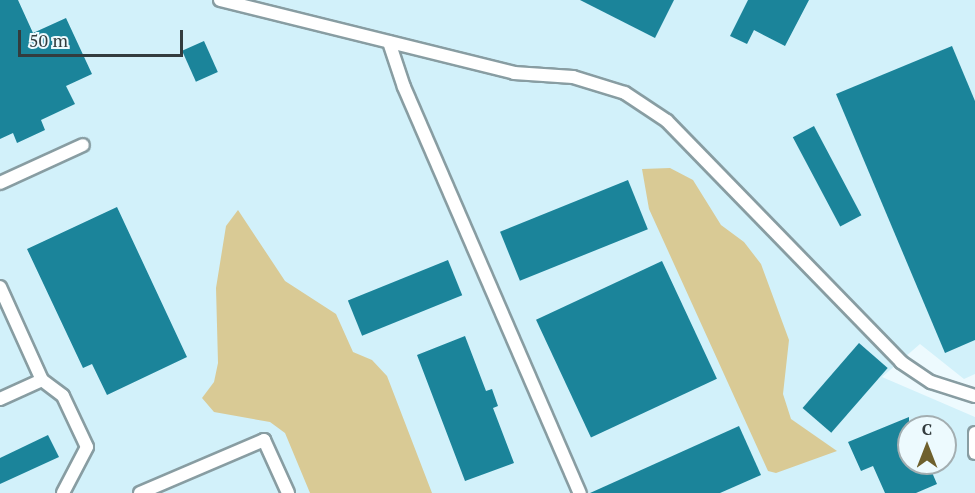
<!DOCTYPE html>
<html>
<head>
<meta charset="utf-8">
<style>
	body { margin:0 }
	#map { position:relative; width:975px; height:493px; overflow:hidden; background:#edfafe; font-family:"PT Serif",serif }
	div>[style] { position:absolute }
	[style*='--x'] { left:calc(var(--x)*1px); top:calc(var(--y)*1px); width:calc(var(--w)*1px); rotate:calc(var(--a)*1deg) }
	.built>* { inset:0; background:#d2f1fa }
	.green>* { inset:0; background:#d9ca95 }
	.building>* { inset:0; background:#1b849a; transform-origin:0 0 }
	.roads { filter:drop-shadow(2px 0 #889da2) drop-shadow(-2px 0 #889da2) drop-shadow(0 2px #889da2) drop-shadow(0 -2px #889da2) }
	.service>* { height:12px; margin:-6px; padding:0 6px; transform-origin:6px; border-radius:6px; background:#fff }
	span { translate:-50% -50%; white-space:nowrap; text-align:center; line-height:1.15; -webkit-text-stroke:6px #edfafe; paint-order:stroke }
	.north { position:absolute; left:897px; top:415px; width:60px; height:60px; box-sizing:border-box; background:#edfafe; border:2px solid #a3aeb1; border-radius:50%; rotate:0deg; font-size:16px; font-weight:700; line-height:24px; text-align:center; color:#333c3e }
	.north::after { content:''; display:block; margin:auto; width:21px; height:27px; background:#6e602d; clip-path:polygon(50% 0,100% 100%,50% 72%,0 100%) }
	.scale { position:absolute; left:18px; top:30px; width:165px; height:27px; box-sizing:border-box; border:3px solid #333c3e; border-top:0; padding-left:8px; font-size:18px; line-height:21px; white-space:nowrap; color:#333c3e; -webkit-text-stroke:4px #edfafe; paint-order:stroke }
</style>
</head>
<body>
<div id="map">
	<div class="built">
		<i style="clip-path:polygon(evenodd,0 0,975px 0,975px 374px,964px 379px,920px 344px,882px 377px,975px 417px,975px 493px,0 493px,0 0,909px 427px,945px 427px,945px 463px,909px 463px,909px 427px)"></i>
	</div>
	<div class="green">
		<i style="clip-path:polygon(670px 168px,693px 180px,721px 225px,744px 242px,761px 264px,789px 340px,783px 394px,791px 419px,837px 451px,776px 473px,768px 471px,649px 209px,642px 169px)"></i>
		<i style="clip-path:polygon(238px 210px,285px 281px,336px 314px,353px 352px,372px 360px,387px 376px,432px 493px,310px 493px,285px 433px,270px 422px,214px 412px,202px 398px,214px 382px,218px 363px,216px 288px,226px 226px)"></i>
	</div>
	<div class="building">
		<i style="clip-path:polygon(0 0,18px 0,33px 33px,66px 18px,92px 74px,66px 86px,75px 104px,41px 120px,45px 130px,17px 143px,13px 133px,0 139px)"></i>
		<i style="clip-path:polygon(580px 0,674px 0,655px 38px)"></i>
		<i style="clip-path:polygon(748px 0,809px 0,785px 46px,754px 30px,747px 44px,730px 36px)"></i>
		<i style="left:204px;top:41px;width:34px;height:24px;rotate:66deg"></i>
		<i style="clip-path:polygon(952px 46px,975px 101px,975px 340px,945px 353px,836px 94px)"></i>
		<i style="left:814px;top:126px;width:101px;height:24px;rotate:62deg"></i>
		<i style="left:628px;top:180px;width:53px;height:138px;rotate:68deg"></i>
		<i style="clip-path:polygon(117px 207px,187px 357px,107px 395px,92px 364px,83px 368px,27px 249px)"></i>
		<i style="left:448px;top:260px;width:38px;height:108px;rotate:68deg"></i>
		<i style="left:662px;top:261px;width:130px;height:139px;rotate:65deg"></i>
		<i style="clip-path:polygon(465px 336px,486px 391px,492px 389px,498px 406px,493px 408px,514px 463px,465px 481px,417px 355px)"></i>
		<i style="left:859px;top:343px;width:38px;height:86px;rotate:41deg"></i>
		<i style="clip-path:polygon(909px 417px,909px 463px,928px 463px,937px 484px,916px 493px,885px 493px,873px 466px,861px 471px,848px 442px)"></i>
		<i style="clip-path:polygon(739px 426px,761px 475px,720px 493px,590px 493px)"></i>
		<i style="clip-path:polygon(48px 435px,59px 457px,0 484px,0 458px)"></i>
	</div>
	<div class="roads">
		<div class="service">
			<i style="--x:220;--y:0;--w:303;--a:13.9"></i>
			<i style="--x:514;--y:73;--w:59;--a:3.9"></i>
			<i style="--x:573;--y:77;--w:54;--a:17.1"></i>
			<i style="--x:625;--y:93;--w:50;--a:33.7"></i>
			<i style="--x:667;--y:121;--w:336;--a:45.8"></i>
			<i style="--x:901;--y:362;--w:36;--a:34"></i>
			<i style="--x:931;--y:382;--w:46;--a:17.7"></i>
			<i style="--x:389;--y:42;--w:47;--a:71.6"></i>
			<i style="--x:404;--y:87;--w:443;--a:66.6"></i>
			<i style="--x:0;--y:183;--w:91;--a:-24.6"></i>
			<i style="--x:0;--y:287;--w:102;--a:65.7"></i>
			<i style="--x:42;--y:380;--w:46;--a:155.7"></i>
			<i style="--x:42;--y:380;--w:26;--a:37"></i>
			<i style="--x:63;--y:396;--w:56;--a:64.8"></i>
			<i style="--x:87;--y:447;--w:52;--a:117.6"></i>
			<i style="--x:975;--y:433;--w:20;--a:90"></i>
			<i style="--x:140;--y:493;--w:135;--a:-23.1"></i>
			<i style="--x:264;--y:440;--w:58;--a:65.6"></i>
		</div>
	</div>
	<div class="north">С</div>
	<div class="scale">50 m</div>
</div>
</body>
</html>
